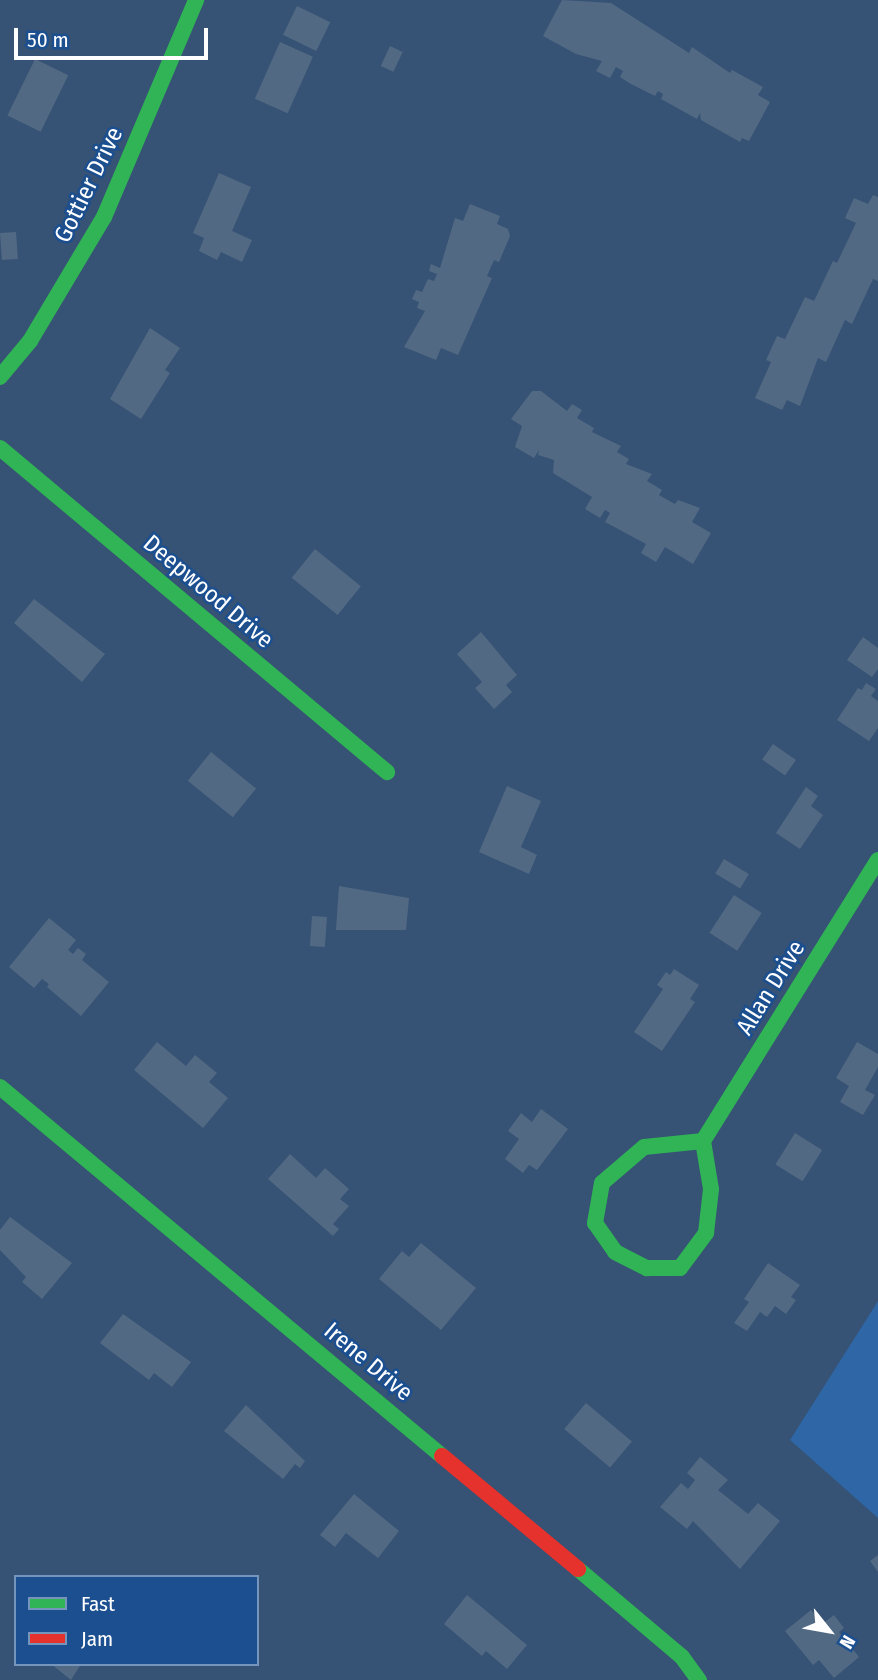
<!DOCTYPE html>
<html>
<head>
<meta charset="utf-8">
<style>
	body { margin:0 }
	#map { position:relative; width:878px; height:1680px; overflow:hidden; background:#365274; font-family:"Fira Sans Condensed",sans-serif }
	div>[style] { position:absolute }
	[style*='--x'] { left:calc(var(--x)*1px); top:calc(var(--y)*1px); width:calc(var(--w)*1px); rotate:calc(var(--a)*1deg) }
	.green>* { inset:0; background:#2f66a5 }
	.building>* { inset:0; background:#526984; transform-origin:0 0 }
	.fast>* { height:16px; margin:-8px; padding:0 8px; transform-origin:8px; border-radius:8px; background:#30b455 }
	.jam>* { height:16px; margin:-8px; padding:0 8px; transform-origin:8px; border-radius:8px; background:#e5322d }
	span { translate:-50% -50%; white-space:nowrap; text-align:center; line-height:1.15; -webkit-text-stroke:5px #1b4f8f; paint-order:stroke }
	.street-label { font-size:24px; color:#fff }
	.legend { position:absolute; left:14px; top:1575px; width:245px; height:91px; box-sizing:border-box; background:#1b4f8f; border:2px solid #7695bc; margin:0; padding:9px 12px; list-style:none; font-size:21px; color:#fff }
	.legend li { display:flex; align-items:center; gap:14px; height:35px }
	.legend b { width:35px; border:2px solid #7695bc }
	.north { position:absolute; left:794px; top:1596px; width:70px; height:70px; -webkit-text-stroke:5px #1b4f8f; paint-order:stroke; rotate:121deg; font-size:19px; font-weight:700; line-height:28px; text-align:center; color:#fff }
	.north::after { content:''; display:block; margin:auto; width:24px; height:32px; background:#fff; clip-path:polygon(50% 0,100% 100%,50% 72%,0 100%) }
	.scale { position:absolute; left:14px; top:28px; width:194px; height:32px; box-sizing:border-box; border:4px solid #fff; border-top:0; padding-left:9px; font-size:21px; line-height:24px; white-space:nowrap; color:#fff; -webkit-text-stroke:5px #1b4f8f; paint-order:stroke }
</style>
</head>
<body>
<div id="map">
	<div class="green">
		<i style="clip-path:polygon(878px 1301px,878px 1518px,790px 1440px)"></i>
	</div>
	<div class="building">
		<i style="clip-path:polygon(562px 0,611px 3px,689px 53px,692px 47px,730px 73px,732px 70px,763px 87px,758px 95px,770px 102px,749px 141px,742px 138px,740px 142px,701px 120px,700px 113px,697px 119px,661px 99px,663px 94px,658px 91px,655px 96px,631px 84px,620px 77px,623px 71px,616px 67px,610px 78px,596px 71px,602px 61px,576px 54px,543px 36px)"></i>
		<i style="left:297px;top:6px;width:37px;height:32px;rotate:26deg"></i>
		<i style="left:280px;top:42px;width:36px;height:62px;rotate:24deg"></i>
		<i style="left:390px;top:46px;width:14px;height:22px;rotate:25deg"></i>
		<i style="left:35px;top:59px;width:37px;height:63px;rotate:26deg"></i>
		<i style="clip-path:polygon(219px 173px,251px 187px,232px 231px,252px 240px,242px 262px,221px 252px,217px 260px,199px 251px,204px 238px,193px 233px)"></i>
		<i style="clip-path:polygon(873px 195px,878px 197px,878px 281px,873px 279px,852px 324px,845px 320px,826px 362px,818px 358px,800px 406px,787px 400px,782px 410px,755px 398px,771px 362px,766px 360px,777px 336px,785px 339px,805px 297px,814px 301px,833px 261px,837px 263px,856px 223px,845px 218px,854px 198px,868px 204px)"></i>
		<i style="clip-path:polygon(470px 204px,500px 216px,497px 224px,508px 229px,510px 236px,499px 262px,494px 260px,487px 276px,492px 278px,458px 355px,441px 348px,436px 360px,404px 347px,425px 311px,417px 308px,419px 302px,412px 299px,416px 290px,422px 292px,428px 279px,434px 281px,437px 274px,429px 271px,431px 264px,440px 268px,455px 218px,463px 221px)"></i>
		<i style="left:16px;top:232px;width:27px;height:16px;rotate:86deg"></i>
		<i style="clip-path:polygon(150px 328px,180px 348px,165px 370px,170px 373px,141px 419px,110px 399px)"></i>
		<i style="clip-path:polygon(532px 391px,541px 391px,567px 411px,572px 404px,582px 410px,577px 418px,594px 428px,592px 432px,621px 446px,617px 452px,629px 459px,626px 464px,652px 474px,647px 481px,662px 490px,659px 495px,675px 504px,678px 500px,700px 508px,692px 522px,711px 533px,693px 564px,665px 547px,656px 562px,641px 553px,646px 544px,605px 522px,610px 513px,605px 510px,600px 518px,585px 509px,592px 497px,553px 473px,554px 460px,538px 455px,539px 450px,534px 458px,515px 447px,522px 426px,511px 419px)"></i>
		<i style="left:315px;top:549px;width:59px;height:37px;rotate:39deg"></i>
		<i style="clip-path:polygon(34px 599px,105px 654px,82px 682px,14px 623px)"></i>
		<i style="clip-path:polygon(481px 632px,517px 675px,506px 685px,512px 692px,494px 709px,475px 688px,482px 682px,457px 654px)"></i>
		<i style="clip-path:polygon(863px 637px,878px 648px,878px 669px,872px 677px,847px 660px)"></i>
		<i style="clip-path:polygon(866px 683px,876px 689px,871px 696px,878px 701px,878px 728px,869px 741px,837px 720px,858px 688px,862px 690px)"></i>
		<i style="left:773px;top:744px;width:28px;height:19px;rotate:35deg"></i>
		<i style="left:211px;top:752px;width:58px;height:37px;rotate:39deg"></i>
		<i style="clip-path:polygon(507px 786px,541px 801px,521px 847px,537px 855px,529px 874px,479px 852px)"></i>
		<i style="clip-path:polygon(806px 787px,818px 796px,811px 806px,823px 815px,800px 849px,776px 833px)"></i>
		<i style="left:724px;top:859px;width:29px;height:17px;rotate:31deg"></i>
		<i style="clip-path:polygon(339px 886px,409px 898px,406px 930px,336px 930px)"></i>
		<i style="left:734px;top:895px;width:33px;height:45px;rotate:33deg"></i>
		<i style="left:312px;top:916px;width:15px;height:30px;rotate:4deg"></i>
		<i style="clip-path:polygon(49px 918px,76px 940px,68px 950px,73px 954px,78px 948px,86px 954px,82px 960px,109px 982px,81px 1016px,47px 987px,49px 984px,42px 979px,34px 988px,9px 967px)"></i>
		<i style="clip-path:polygon(674px 969px,699px 985px,690px 999px,695px 1002px,662px 1051px,634px 1032px,663px 989px,657px 985px,666px 972px,670px 975px)"></i>
		<i style="clip-path:polygon(157px 1042px,186px 1066px,195px 1055px,217px 1073px,209px 1082px,228px 1098px,203px 1128px,134px 1070px)"></i>
		<i style="clip-path:polygon(857px 1042px,878px 1054px,878px 1067px,865px 1090px,875px 1095px,863px 1115px,840px 1102px,849px 1086px,836px 1078px)"></i>
		<i style="clip-path:polygon(541px 1109px,568px 1129px,537px 1170px,529px 1165px,523px 1173px,505px 1159px,519px 1139px,508px 1131px,521px 1113px,532px 1122px)"></i>
		<i style="left:795px;top:1133px;width:32px;height:37px;rotate:32deg"></i>
		<i style="clip-path:polygon(290px 1154px,316px 1178px,325px 1168px,349px 1189px,340px 1199px,349px 1206px,333px 1224px,339px 1229px,333px 1236px,268px 1179px)"></i>
		<i style="clip-path:polygon(10px 1217px,72px 1263px,42px 1299px,22px 1282px,26px 1277px,0 1250px,0 1230px)"></i>
		<i style="clip-path:polygon(421px 1243px,476px 1288px,441px 1330px,379px 1279px,402px 1251px,409px 1257px)"></i>
		<i style="clip-path:polygon(768px 1263px,800px 1285px,791px 1297px,796px 1300px,786px 1314px,775px 1306px,767px 1317px,760px 1312px,747px 1331px,734px 1323px,749px 1302px,744px 1299px)"></i>
		<i style="clip-path:polygon(123px 1314px,191px 1362px,172px 1387px,154px 1373px,149px 1380px,100px 1343px)"></i>
		<i style="left:586px;top:1403px;width:60px;height:34px;rotate:40deg"></i>
		<i style="clip-path:polygon(246px 1405px,305px 1461px,300px 1468px,295px 1464px,283px 1479px,224px 1431px)"></i>
		<i style="clip-path:polygon(700px 1457px,728px 1480px,718px 1490px,748px 1514px,758px 1503px,780px 1521px,740px 1569px,693px 1521px,687px 1529px,660px 1507px,681px 1483px,688px 1489px,695px 1480px,687px 1473px)"></i>
		<i style="clip-path:polygon(354px 1494px,399px 1531px,378px 1558px,346px 1533px,335px 1547px,320px 1535px)"></i>
		<i style="clip-path:polygon(878px 1555px,878px 1572px,870px 1561px)"></i>
		<i style="clip-path:polygon(467px 1595px,527px 1645px,507px 1669px,486px 1651px,482px 1656px,444px 1624px)"></i>
		<i style="clip-path:polygon(811px 1610px,822px 1624px,834px 1615px,844px 1628px,839px 1632px,859px 1657px,834px 1678px,819px 1660px,813px 1665px,785px 1631px)"></i>
		<i style="clip-path:polygon(51px 1664px,81px 1664px,71px 1680px)"></i>
	</div>
	<div class="fast">
		<i style="--x:0;--y:377;--w:47;--a:-50.2"></i>
		<i style="--x:30;--y:341;--w:144;--a:-59.2"></i>
		<i style="--x:104;--y:217;--w:236;--a:-67"></i>
		<i style="--x:0;--y:448;--w:505;--a:39.94"></i>
		<i style="--x:0;--y:1087;--w:576;--a:39.86"></i>
		<i style="--x:703;--y:1141;--w:59;--a:174.2"></i>
		<i style="--x:644;--y:1147;--w:55;--a:139.4"></i>
		<i style="--x:602;--y:1183;--w:41;--a:99.9"></i>
		<i style="--x:595;--y:1223;--w:35;--a:55"></i>
		<i style="--x:615;--y:1252;--w:36;--a:27"></i>
		<i style="--x:647;--y:1268;--w:33;--a:0"></i>
		<i style="--x:680;--y:1268;--w:44;--a:-53.4"></i>
		<i style="--x:706;--y:1233;--w:44;--a:-83.5"></i>
		<i style="--x:711;--y:1189;--w:49;--a:-99.5"></i>
		<i style="--x:703;--y:1141;--w:331;--a:-58.1"></i>
		<i style="--x:578;--y:1569;--w:136;--a:40.2"></i>
		<i style="--x:682;--y:1657;--w:29;--a:54"></i>
	</div>
	<div class="jam">
		<i style="--x:442;--y:1456;--w:177;--a:39.7"></i>
	</div>
	<div class="street-label">
		<span style="left:89px;top:185px;rotate:-64deg">Gottier Drive</span>
		<span style="left:208px;top:592px;rotate:40deg">Deepwood Drive</span>
		<span style="left:771px;top:988px;rotate:-58deg">Allan Drive</span>
		<span style="left:368px;top:1362px;rotate:40deg">Irene Drive</span>
	</div>
	<ul class="legend">
	<li><b style="height:9px;background:#30b455"></b>Fast</li>
	<li><b style="height:9px;background:#e5322d"></b>Jam</li>
	</ul>
	<div class="north">N</div>
	<div class="scale">50 m</div>
</div>
</body>
</html>
